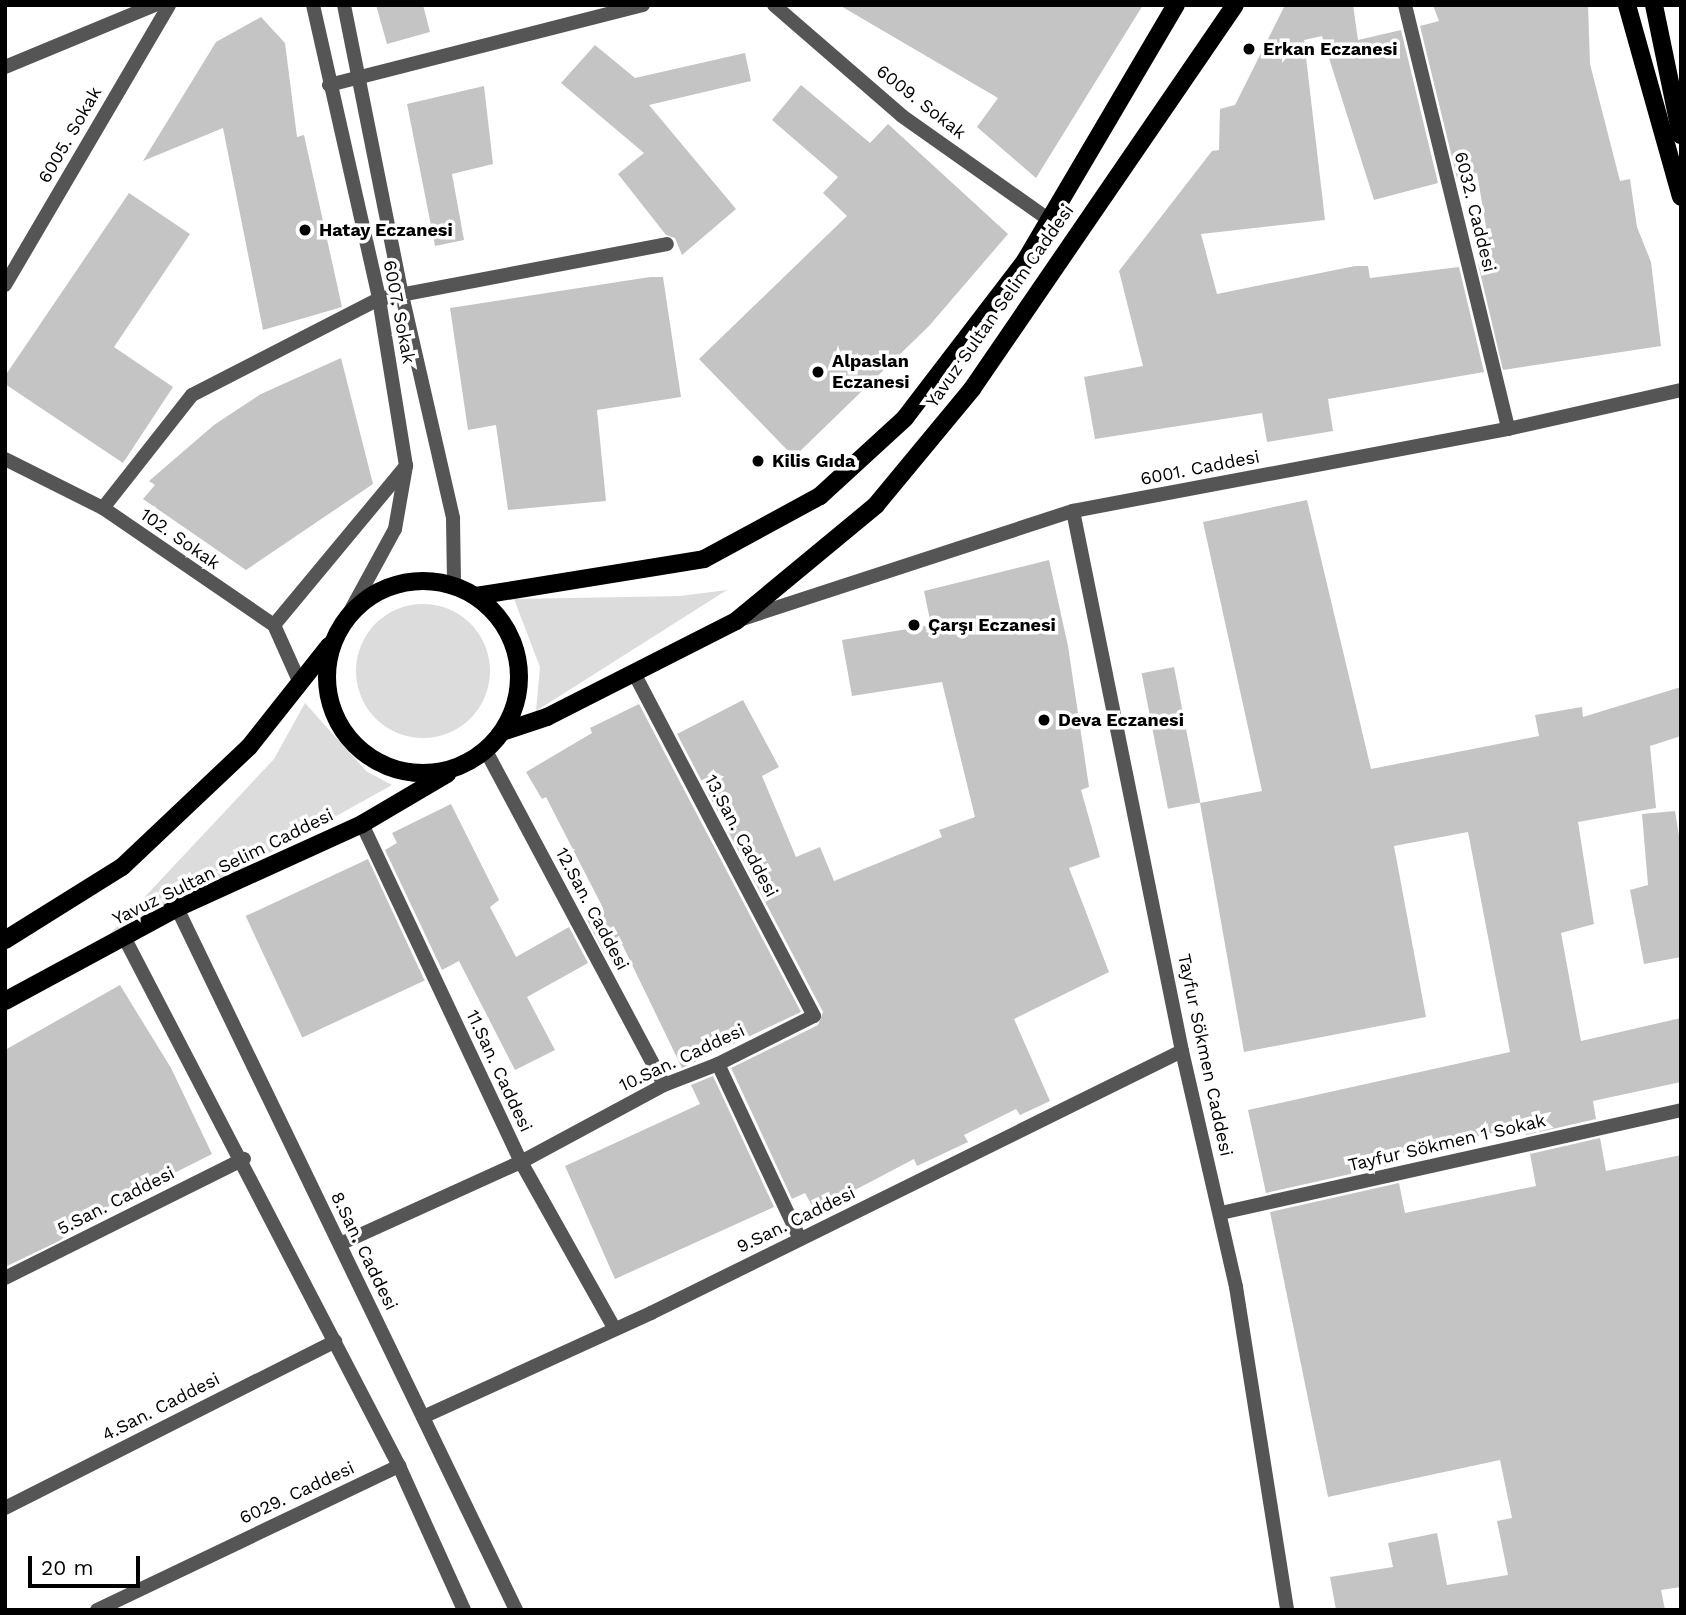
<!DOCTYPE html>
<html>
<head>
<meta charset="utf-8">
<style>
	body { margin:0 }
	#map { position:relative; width:1686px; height:1615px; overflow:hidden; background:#fff; font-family:"Work Sans",sans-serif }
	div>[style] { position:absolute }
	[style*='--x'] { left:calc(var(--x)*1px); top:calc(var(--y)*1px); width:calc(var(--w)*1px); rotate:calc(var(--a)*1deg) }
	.green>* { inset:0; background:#dcdcdc }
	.round { border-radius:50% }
	.building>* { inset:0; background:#c4c4c4; transform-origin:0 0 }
	.minor>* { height:14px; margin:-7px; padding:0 7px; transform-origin:7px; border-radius:7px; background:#555 }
	.tertiary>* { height:14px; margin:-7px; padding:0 7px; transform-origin:7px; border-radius:7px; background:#555 }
	.primary>* { height:18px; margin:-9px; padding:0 9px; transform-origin:9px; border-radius:9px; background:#000 }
	.primary>.ring { margin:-9px; padding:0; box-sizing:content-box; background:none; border:18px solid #000; border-radius:50% }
	.dots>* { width:19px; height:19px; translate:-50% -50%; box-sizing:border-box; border:4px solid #fff; border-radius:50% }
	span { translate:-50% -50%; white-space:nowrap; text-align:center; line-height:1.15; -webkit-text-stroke:7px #fff; paint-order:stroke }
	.poi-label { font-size:18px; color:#000; font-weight:700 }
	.left { translate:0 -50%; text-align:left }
	.street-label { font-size:18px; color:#000 }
	.frame { position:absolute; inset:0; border:7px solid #000; pointer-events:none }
	.scale { position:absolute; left:28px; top:1556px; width:112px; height:32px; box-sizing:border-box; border:4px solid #000; border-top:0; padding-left:9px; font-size:21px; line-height:24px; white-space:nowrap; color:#000; -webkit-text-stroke:5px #fff; paint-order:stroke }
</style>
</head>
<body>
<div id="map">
	<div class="green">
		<i style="clip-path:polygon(727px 590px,536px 711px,540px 667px,514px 599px,680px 596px)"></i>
		<i class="round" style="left:356px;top:604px;width:134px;height:134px"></i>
		<i style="clip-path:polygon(305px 703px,366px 771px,392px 785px,94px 951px,274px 759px)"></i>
	</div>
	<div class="building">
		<i style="clip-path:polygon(376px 5px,423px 5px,430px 32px,387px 44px)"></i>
		<i style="clip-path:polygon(839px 5px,1143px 5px,1036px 178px,977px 127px,998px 98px)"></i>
		<i style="clip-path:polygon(1285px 5px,1353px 5px,1358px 40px,1401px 30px,1438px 183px,1374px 200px,1322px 36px,1304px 40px,1325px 220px,1201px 234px,1217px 294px,1355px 266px,1368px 266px,1370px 278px,1459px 267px,1484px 372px,1328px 399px,1333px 431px,1267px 442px,1262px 413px,1095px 439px,1084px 377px,1143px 366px,1119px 271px,1212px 151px,1219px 150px,1220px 109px,1235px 105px)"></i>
		<i style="clip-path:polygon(1433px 5px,1588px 5px,1590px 64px,1620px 181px,1630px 179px,1637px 227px,1651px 262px,1661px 346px,1503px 370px,1478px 264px,1492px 263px,1477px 173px,1457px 178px,1420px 26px,1439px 21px)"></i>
		<i style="clip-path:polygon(261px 17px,285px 43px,297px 137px,304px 135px,342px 307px,263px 330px,223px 128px,143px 161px,216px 42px)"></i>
		<i style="clip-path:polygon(595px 45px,635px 78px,745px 53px,751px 81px,649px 105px,736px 209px,682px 255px,675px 238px,666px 235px,618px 174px,644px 153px,561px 83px)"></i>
		<i style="clip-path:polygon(801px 85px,870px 143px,888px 124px,1008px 234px,929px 326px,794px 457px,699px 359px,847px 216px,823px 193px,838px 177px,772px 120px)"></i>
		<i style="clip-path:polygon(484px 86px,493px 164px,452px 174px,464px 240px,435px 246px,407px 104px)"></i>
		<i style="clip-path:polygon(129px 193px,190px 234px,114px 347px,173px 387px,123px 463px,5px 384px,5px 376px)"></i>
		<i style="clip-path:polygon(650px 277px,663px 277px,681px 397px,597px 410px,606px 501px,508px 510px,496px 425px,468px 430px,450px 308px)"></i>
		<i style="clip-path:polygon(341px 358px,373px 484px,246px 570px,143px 499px,155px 485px,149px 481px,214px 425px,261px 394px)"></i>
		<i style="clip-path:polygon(1307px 500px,1371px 769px,1539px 736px,1535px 715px,1582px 707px,1583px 717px,1681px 687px,1681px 736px,1650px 746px,1656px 808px,1578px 822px,1594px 924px,1561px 933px,1581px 1041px,1681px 1018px,1681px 1082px,1593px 1101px,1596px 1119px,1526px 1135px,1524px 1126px,1393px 1155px,1395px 1164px,1266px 1193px,1248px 1110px,1510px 1052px,1468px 832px,1394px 846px,1426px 1017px,1244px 1052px,1200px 803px,1262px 791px,1203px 522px)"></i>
		<i style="clip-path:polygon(1049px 560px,1068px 646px,1089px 787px,1081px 790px,1100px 857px,1069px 868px,1109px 972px,1014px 1019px,1050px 1101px,1020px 1115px,1016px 1109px,964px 1135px,968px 1142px,917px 1166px,914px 1159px,815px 1211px,805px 1193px,792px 1199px,731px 1068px,818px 1025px,823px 1012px,677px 734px,743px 700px,779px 767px,762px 776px,796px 857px,820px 847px,834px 881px,942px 837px,939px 830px,975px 817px,942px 682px,852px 696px,842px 640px,931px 625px,924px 591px)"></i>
		<i style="left:1174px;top:667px;width:138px;height:33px;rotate:79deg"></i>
		<i style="clip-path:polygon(639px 704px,801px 1012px,682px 1068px,622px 944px,605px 954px,586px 918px,603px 908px,546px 797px,542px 799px,526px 772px,592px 733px,590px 728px)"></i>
		<i style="clip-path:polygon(451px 804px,499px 900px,490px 907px,516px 957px,569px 927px,588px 963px,527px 997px,555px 1050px,515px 1070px,459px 961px,442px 970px,385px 850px,397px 843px,392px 833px)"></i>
		<i style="clip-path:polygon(1675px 811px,1681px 848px,1681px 957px,1644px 964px,1630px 890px,1648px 885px,1642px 814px)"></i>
		<i style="left:368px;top:859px;width:134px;height:135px;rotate:65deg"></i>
		<i style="clip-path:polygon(120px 985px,171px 1068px,212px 1154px,105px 1208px,59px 1241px,5px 1267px,5px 1050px)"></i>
		<i style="clip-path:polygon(713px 1076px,774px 1207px,615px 1279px,565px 1166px,700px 1104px,691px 1085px)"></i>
		<i style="clip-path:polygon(1600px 1138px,1606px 1171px,1681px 1155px,1681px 1587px,1661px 1590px,1665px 1610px,1336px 1610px,1330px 1577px,1393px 1567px,1388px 1543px,1437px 1533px,1447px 1585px,1508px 1575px,1497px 1521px,1512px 1518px,1500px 1460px,1328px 1497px,1270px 1212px,1399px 1183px,1405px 1213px,1536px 1186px,1530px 1154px)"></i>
	</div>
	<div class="minor">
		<i style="--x:774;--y:5;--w:169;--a:40.9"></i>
		<i style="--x:902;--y:116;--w:182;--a:35.2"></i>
		<i style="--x:1405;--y:5;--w:436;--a:76.3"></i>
		<i style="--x:5;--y:67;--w:162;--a:-22.5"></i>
		<i style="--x:329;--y:85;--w:324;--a:-14.3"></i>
		<i style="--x:5;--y:285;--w:324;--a:-59.6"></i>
		<i style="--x:5;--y:459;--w:110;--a:26.6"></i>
		<i style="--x:103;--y:508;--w:207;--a:34.4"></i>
		<i style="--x:274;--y:625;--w:64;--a:65.9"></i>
		<i style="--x:103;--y:508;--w:144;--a:-51.8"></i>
		<i style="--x:192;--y:395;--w:210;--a:-27.2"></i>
		<i style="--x:379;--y:299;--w:293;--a:-10.8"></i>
		<i style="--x:1073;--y:511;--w:551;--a:78.59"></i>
		<i style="--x:1182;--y:1051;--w:242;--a:77.1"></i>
		<i style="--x:1236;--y:1287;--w:327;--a:81"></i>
		<i style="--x:742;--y:619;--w:348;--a:-18.1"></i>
		<i style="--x:1073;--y:511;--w:443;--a:-10.7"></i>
		<i style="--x:1508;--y:429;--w:177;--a:-12.7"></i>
		<i style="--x:274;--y:625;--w:207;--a:-50.3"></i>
		<i style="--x:486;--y:751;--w:378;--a:61.9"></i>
		<i style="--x:362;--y:824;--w:374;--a:64.8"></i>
		<i style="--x:521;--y:1162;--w:190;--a:60.7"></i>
		<i style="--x:718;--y:1064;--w:193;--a:64.9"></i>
		<i style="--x:1221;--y:1213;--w:471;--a:-12.6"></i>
		<i style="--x:340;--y:1244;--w:199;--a:-24.4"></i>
		<i style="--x:521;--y:1162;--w:162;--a:-28.3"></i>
		<i style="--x:664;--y:1085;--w:58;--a:-21.3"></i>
		<i style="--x:718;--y:1064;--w:107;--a:-26.6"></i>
		<i style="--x:814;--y:1016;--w:387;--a:-117.7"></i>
		<i style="--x:5;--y:1278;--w:267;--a:-26.5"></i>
		<i style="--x:423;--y:1417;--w:251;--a:-24.5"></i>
		<i style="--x:651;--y:1313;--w:592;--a:-26.26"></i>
		<i style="--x:5;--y:1508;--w:370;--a:-26.8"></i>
		<i style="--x:97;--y:1610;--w:335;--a:-25.5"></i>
	</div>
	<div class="tertiary">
		<i style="--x:313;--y:5;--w:301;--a:77.3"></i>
		<i style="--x:379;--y:299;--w:169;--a:80.8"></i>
		<i style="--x:406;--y:466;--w:64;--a:99.9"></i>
		<i style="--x:395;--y:529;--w:100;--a:118.6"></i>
		<i style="--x:344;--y:5;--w:296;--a:78.7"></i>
		<i style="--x:402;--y:295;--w:229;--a:77.1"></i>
		<i style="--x:453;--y:518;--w:67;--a:89.1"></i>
		<i style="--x:177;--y:908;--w:780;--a:64.22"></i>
		<i style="--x:124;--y:937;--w:596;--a:62.53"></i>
		<i style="--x:399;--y:1466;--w:158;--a:65.7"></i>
	</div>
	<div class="primary">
		<i style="--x:1627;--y:5;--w:199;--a:74.3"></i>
		<i style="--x:1654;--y:5;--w:133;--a:78.3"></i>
		<i class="ring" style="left:327px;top:581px;width:174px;height:174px"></i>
		<i style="--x:476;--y:596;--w:231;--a:-9.2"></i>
		<i style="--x:704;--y:559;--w:132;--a:-28.5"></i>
		<i style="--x:820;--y:496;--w:115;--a:-42.5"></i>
		<i style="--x:905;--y:418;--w:198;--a:-52.6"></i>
		<i style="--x:1025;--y:261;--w:297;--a:-59.5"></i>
		<i style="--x:502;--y:732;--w:47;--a:-18.4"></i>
		<i style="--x:547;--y:717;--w:212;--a:-26.9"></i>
		<i style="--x:736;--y:621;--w:182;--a:-39.6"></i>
		<i style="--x:876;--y:505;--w:151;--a:-50.4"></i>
		<i style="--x:972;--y:389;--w:465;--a:-55.6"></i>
		<i style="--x:5;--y:940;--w:138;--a:-32"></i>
		<i style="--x:122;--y:867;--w:175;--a:-43.4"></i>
		<i style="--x:249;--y:747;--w:129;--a:-51.6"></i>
		<i style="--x:5;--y:1001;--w:196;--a:-28.4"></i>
		<i style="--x:177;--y:908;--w:203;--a:-24.4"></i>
		<i style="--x:362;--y:824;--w:99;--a:-30.5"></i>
	</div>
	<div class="dots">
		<i style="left:1249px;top:49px;background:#000"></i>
		<i style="left:305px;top:230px;background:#000"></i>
		<i style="left:818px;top:372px;background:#000"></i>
		<i style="left:758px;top:461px;background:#000"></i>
		<i style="left:914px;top:625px;background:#000"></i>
		<i style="left:1044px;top:720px;background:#000"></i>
	</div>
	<div class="poi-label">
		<span class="left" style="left:1263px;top:49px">Erkan Eczanesi</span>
		<span class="left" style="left:319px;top:230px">Hatay Eczanesi</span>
		<span class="left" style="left:832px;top:372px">Alpaslan<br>Eczanesi</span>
		<span class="left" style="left:772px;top:461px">Kilis Gıda</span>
		<span class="left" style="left:928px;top:625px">Çarşı Eczanesi</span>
		<span class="left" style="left:1058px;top:720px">Deva Eczanesi</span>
	</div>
	<div class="street-label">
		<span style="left:921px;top:102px;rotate:38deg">6009. Sokak</span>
		<span style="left:70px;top:135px;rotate:-60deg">6005. Sokak</span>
		<span style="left:1475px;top:212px;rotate:76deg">6032. Caddesi</span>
		<span style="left:1000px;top:306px;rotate:-55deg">Yavuz Sultan Selim Caddesi</span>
		<span style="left:399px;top:312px;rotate:79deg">6007. Sokak</span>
		<span style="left:1200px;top:468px;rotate:-11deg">6001. Caddesi</span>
		<span style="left:180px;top:539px;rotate:35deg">102. Sokak</span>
		<span style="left:741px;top:836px;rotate:62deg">13.San. Caddesi</span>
		<span style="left:223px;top:867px;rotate:-26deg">Yavuz Sultan Selim Caddesi</span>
		<span style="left:592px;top:909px;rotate:62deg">12.San. Caddesi</span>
		<span style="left:1205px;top:1055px;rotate:78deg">Tayfur Sökmen Caddesi</span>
		<span style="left:682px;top:1058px;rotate:-25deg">10.San. Caddesi</span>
		<span style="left:499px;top:1071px;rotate:65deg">11.San. Caddesi</span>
		<span style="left:1447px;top:1143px;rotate:-13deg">Tayfur Sökmen 1 Sokak</span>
		<span style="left:116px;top:1201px;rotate:-27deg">5.San. Caddesi</span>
		<span style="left:796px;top:1220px;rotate:-26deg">9.San. Caddesi</span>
		<span style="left:364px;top:1251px;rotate:64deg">8.San. Caddesi</span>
		<span style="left:161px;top:1407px;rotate:-27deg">4.San. Caddesi</span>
		<span style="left:297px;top:1493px;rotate:-25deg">6029. Caddesi</span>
	</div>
	<div class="frame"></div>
	<div class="scale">20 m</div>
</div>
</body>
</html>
